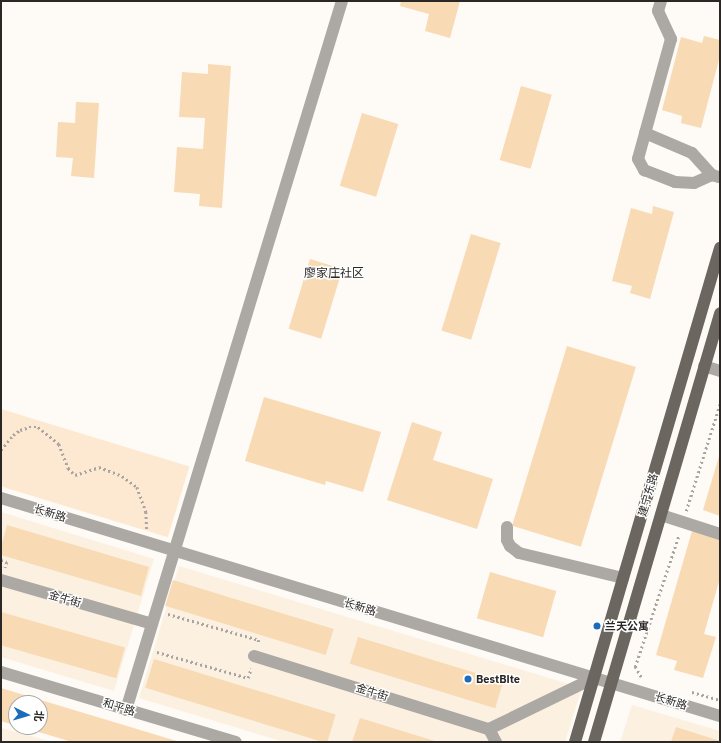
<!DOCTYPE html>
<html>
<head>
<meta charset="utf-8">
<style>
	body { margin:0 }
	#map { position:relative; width:721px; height:743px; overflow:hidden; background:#fefaf5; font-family:"IBM Plex Sans","Noto Sans SC",sans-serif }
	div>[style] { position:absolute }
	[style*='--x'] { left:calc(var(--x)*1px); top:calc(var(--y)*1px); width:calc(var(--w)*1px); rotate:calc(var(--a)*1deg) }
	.built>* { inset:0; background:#fcf0e1 }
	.green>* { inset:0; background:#fde9d1; transform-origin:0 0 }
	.building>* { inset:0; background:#f8dab5; transform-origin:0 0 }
	.path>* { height:2.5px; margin-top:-1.25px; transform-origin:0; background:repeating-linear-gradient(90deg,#a8a5a0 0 2px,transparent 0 5px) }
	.minor>* { height:12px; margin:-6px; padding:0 6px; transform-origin:6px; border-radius:6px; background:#aca9a5 }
	.major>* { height:12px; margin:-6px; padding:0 6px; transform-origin:6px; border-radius:6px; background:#6b6660 }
	.dots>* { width:11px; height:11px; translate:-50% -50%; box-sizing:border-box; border:2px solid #fff; border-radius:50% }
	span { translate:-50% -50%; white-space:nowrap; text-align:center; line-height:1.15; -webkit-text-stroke:3px #fff; paint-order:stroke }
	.street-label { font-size:11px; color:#2a2724 }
	.poi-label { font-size:11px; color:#2a2724; font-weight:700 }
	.left { translate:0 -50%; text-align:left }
	.neighbourhood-label { font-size:12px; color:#2a2724 }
	.frame { position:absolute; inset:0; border:2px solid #2a2724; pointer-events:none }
	.north { position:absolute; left:8px; top:695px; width:40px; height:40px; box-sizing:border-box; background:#fff; border:1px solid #aaa9a7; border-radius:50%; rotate:95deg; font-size:11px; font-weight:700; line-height:16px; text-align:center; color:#2a2724 }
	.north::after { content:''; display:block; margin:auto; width:14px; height:18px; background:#1b6dbb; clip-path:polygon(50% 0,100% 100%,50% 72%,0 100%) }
</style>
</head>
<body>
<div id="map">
	<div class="built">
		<i style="clip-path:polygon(1px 512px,154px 559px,114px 691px,1px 657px)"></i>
		<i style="clip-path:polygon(179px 566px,582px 688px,565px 742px,284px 742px,139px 698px)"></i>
		<i style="clip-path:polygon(632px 705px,720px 731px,720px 742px,620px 742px)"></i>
		<i style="clip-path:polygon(1px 728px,53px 742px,1px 742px)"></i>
	</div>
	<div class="green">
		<i style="left:1px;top:409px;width:197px;height:74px;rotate:17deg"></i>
	</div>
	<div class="building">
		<i style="clip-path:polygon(401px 1px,460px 1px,450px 38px,425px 31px,429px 14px,400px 6px)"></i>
		<i style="clip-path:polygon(704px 36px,720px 40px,720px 56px,701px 128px,681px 123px,682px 116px,662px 110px,681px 37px,702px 43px)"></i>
		<i style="clip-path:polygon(208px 64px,231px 66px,222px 208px,199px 206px,200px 194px,174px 192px,177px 147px,203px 149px,205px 118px,179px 117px,182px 72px,208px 74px)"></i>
		<i style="left:521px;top:86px;width:32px;height:77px;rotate:16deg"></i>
		<i style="clip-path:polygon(76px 102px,99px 103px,94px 178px,71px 176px,73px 158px,56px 157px,58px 122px,75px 123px)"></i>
		<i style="left:362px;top:113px;width:38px;height:76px;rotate:17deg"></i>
		<i style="clip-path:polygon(653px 206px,674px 212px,650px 299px,630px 293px,632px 286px,612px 281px,631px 208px,652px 214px)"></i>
		<i style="left:471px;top:234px;width:31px;height:101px;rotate:17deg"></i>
		<i style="left:310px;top:259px;width:34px;height:73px;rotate:17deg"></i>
		<i style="left:567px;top:346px;width:72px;height:188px;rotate:17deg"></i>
		<i style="clip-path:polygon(264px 397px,381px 432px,363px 492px,326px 481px,325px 485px,245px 461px)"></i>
		<i style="clip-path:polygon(412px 422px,442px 432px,433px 460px,493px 479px,477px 529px,387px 500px)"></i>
		<i style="clip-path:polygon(720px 453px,720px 516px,703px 510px)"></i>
		<i style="clip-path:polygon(7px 525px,149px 567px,141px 596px,1px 555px,1px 547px)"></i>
		<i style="clip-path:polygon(692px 531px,720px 539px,720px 578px,704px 634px,716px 637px,703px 678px,674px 670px,677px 661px,656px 655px)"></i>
		<i style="left:490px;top:572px;width:69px;height:48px;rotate:16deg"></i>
		<i style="left:173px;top:580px;width:168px;height:27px;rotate:17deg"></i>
		<i style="left:1px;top:612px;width:129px;height:32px;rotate:16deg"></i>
		<i style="left:358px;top:637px;width:152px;height:28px;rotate:17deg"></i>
		<i style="left:154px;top:659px;width:190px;height:30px;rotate:17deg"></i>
		<i style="clip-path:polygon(1px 688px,180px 742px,72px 742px,22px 727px,40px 727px,40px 703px,16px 703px,16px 726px,1px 721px)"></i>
		<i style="clip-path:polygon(360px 718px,438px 742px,352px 742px)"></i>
		<i style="clip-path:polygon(676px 727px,720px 741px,720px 742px,671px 742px)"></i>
	</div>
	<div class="path">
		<i style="--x:1;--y:450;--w:19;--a:-51"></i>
		<i style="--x:13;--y:435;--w:9;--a:-36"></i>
		<i style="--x:20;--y:430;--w:9;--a:-18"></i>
		<i style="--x:29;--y:427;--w:9;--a:0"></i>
		<i style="--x:38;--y:427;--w:27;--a:39"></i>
		<i style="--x:59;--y:444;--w:26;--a:69"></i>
		<i style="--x:68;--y:468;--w:10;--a:45"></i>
		<i style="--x:75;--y:475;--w:25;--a:-18"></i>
		<i style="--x:99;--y:467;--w:25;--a:21"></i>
		<i style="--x:122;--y:476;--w:19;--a:36"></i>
		<i style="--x:137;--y:487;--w:27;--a:70"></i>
		<i style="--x:146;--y:512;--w:17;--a:87"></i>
		<i style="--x:686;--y:511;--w:112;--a:-72.4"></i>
		<i style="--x:1;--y:560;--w:6;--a:18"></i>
		<i style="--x:7;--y:562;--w:6;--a:108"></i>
		<i style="--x:168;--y:614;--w:95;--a:15.9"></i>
		<i style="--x:259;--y:640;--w:4;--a:104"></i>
		<i style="--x:157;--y:652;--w:95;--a:15.9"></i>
		<i style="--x:248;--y:678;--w:10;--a:-73"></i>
		<i style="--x:641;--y:677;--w:12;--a:-121"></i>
		<i style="--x:635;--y:667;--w:139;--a:-71.6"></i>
		<i style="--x:692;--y:692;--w:29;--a:16"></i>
	</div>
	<div class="minor">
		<i style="--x:661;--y:1;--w:10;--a:107"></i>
		<i style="--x:658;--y:11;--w:31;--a:65"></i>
		<i style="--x:671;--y:39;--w:124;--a:105.4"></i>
		<i style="--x:638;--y:159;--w:13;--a:61"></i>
		<i style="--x:644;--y:170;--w:33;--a:21"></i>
		<i style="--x:675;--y:182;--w:19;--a:3"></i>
		<i style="--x:694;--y:183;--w:20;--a:-24"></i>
		<i style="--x:645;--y:133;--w:51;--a:23.1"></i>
		<i style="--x:692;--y:153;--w:30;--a:48"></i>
		<i style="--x:712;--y:175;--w:7;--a:16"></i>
		<i style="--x:704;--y:366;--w:17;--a:17"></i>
		<i style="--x:1;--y:498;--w:751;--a:16.87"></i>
		<i style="--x:661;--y:515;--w:62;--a:17.9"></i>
		<i style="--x:507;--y:527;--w:13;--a:90"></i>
		<i style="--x:507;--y:540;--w:7;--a:63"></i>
		<i style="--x:510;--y:546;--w:11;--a:38"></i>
		<i style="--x:519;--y:553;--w:107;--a:13.5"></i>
		<i style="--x:1;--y:580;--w:157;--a:16.2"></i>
		<i style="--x:254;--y:656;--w:246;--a:17.3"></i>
		<i style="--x:489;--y:729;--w:117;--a:-25.9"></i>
		<i style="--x:1;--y:672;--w:245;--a:16.6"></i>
		<i style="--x:126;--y:710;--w:741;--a:-73.06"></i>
		<i style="--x:489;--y:729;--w:15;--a:62"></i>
	</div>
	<div class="major">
		<i style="--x:575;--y:742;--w:515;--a:-73.64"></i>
		<i style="--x:594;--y:742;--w:447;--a:-73.6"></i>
	</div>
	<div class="dots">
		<i style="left:597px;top:626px;background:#1b6dbb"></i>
		<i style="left:468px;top:679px;background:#1b6dbb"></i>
	</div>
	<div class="street-label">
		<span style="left:648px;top:495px;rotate:-74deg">建宁东路</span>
		<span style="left:50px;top:513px;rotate:17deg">长新路</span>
		<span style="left:65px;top:599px;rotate:16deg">金牛街</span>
		<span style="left:360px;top:607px;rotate:17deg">长新路</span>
		<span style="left:372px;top:692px;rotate:17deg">金牛街</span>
		<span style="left:671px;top:701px;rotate:17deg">长新路</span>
		<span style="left:119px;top:707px;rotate:17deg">和平路</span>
	</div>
	<div class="poi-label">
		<span class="left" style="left:605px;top:626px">兰天公寓</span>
		<span class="left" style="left:476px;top:679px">BestBite</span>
	</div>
	<div class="neighbourhood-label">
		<span style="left:334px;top:273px">廖家庄社区</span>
	</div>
	<div class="frame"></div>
	<div class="north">北</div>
</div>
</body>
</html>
